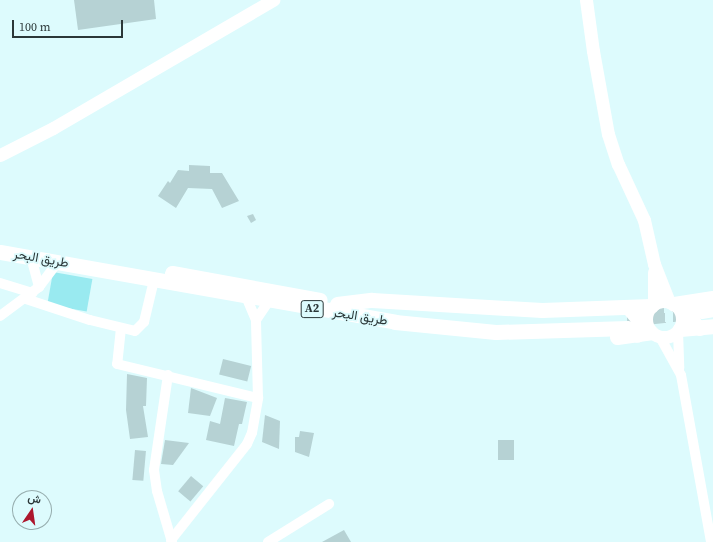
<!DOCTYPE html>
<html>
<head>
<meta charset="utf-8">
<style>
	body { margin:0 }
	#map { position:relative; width:713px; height:542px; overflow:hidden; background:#ddfbfd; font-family:"Source Serif 4",Vazirmatn,serif }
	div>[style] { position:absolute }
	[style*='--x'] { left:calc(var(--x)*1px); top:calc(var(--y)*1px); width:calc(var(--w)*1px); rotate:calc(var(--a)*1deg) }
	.green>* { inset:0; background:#99eaf0; transform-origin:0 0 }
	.building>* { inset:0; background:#b6d2d4; transform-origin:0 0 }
	.highway-tunnel>* { height:15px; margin-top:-7.5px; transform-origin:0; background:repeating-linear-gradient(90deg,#b9d4d6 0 15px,transparent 0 23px) }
	.minor>* { height:10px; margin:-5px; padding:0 5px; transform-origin:5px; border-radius:5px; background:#fff }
	.major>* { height:13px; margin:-6.5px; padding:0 6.5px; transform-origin:6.5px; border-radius:6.5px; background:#fff }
	.major>.ring { margin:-6.5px; padding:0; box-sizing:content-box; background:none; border:13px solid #fff; border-radius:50% }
	.highway>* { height:15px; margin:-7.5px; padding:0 7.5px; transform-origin:7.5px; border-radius:7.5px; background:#fff }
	span { translate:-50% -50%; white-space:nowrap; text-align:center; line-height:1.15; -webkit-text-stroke:3.5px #ddfbfd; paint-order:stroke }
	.shield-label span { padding:1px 3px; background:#ddfbfd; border:1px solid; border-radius:3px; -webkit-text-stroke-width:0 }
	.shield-label { font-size:12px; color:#2b3738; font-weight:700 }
	.street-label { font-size:13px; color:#2b3738 }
	.north { position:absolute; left:12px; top:490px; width:40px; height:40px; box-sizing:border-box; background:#ddfbfd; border:1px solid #96adae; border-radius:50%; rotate:13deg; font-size:11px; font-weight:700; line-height:16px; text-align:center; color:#2b3738 }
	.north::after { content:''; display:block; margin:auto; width:14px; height:18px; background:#ac172d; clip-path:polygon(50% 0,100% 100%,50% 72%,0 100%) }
	.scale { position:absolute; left:12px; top:20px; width:111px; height:18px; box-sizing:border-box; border:2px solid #2b3738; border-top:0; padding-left:5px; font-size:12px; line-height:14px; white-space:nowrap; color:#2b3738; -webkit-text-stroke:3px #ddfbfd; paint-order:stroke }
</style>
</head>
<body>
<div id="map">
	<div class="green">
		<i style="left:53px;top:272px;width:40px;height:33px;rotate:10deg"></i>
	</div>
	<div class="building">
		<i style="clip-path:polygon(74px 0,154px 0,156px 19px,78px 30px)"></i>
		<i style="clip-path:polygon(189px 165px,210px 166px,210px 173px,222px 173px,239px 201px,222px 208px,212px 189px,188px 188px,176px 208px,158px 196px,168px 181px,170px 183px,178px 170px,189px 171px)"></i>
		<i style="clip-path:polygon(253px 214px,256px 220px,251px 223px,247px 216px)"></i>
		<i style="left:223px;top:359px;width:29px;height:16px;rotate:14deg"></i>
		<i style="clip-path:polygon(127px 374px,147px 378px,146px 406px,143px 406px,148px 437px,130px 439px,126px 410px)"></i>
		<i style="clip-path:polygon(191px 388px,217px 398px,210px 416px,188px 413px)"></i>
		<i style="clip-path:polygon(225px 398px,247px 402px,242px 424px,239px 424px,234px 446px,206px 440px,210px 421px,220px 424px)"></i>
		<i style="clip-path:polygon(265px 415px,280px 421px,279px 449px,262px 442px)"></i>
		<i style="clip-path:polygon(300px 431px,314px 433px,309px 457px,295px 452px,295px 437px,299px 437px)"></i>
		<i style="clip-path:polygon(165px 440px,189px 443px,173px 465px,161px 464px)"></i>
		<i style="left:498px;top:440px;width:16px;height:20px"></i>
		<i style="left:135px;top:450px;width:11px;height:30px;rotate:5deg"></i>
		<i style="left:191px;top:476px;width:16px;height:20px;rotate:40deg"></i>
		<i style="clip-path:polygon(344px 530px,351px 542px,322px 542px)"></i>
	</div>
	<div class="highway-tunnel">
		<i style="--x:627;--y:319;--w:74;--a:-6.2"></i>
	</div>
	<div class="minor">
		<i style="--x:31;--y:257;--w:31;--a:75"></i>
		<i style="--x:0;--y:283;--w:34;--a:17"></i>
		<i style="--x:26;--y:299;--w:67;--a:18.2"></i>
		<i style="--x:90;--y:320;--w:46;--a:13.7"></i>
		<i style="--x:135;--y:331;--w:13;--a:-45"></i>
		<i style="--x:144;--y:322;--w:43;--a:-76.6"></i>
		<i style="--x:0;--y:316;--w:49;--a:-36.6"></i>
		<i style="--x:39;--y:287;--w:31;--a:-53"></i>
		<i style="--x:256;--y:320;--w:23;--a:-56"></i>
		<i style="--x:121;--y:328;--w:36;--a:96"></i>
		<i style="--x:117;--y:364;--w:145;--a:13.6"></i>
		<i style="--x:678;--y:331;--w:37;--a:88"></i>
		<i style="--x:660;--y:337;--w:43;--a:61.1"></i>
		<i style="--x:681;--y:375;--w:170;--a:79.8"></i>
		<i style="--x:168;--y:375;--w:96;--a:98.4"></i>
		<i style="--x:154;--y:470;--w:21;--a:82"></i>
		<i style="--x:157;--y:491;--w:53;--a:73.6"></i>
		<i style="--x:171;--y:540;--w:122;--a:-51.6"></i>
		<i style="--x:247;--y:444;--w:12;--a:-66"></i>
		<i style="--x:252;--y:433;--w:36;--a:-80"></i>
		<i style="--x:258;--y:398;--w:78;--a:-91.5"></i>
		<i style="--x:256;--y:320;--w:25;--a:-113"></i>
		<i style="--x:268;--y:542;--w:72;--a:-31.9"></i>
	</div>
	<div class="major">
		<i style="--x:586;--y:0;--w:51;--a:82.2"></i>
		<i style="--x:593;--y:51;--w:84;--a:79.8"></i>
		<i style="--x:608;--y:134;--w:32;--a:72"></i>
		<i style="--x:618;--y:164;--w:62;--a:65.1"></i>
		<i style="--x:644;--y:220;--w:45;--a:77.2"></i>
		<i style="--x:654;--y:264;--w:41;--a:68.5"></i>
		<i style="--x:0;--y:155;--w:59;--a:-27"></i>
		<i style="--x:53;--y:128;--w:255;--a:-30.2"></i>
		<i class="ring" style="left:646px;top:301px;width:23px;height:23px"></i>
		<i style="--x:654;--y:304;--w:32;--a:-90"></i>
	</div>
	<div class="highway">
		<i style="--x:0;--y:252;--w:401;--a:10"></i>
		<i style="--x:395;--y:322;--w:101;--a:5.7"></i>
		<i style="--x:496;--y:332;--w:132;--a:-1.7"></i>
		<i style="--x:172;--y:273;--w:150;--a:10.3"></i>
		<i style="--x:696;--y:301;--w:13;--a:113"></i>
		<i style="--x:691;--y:313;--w:11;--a:75"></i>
		<i style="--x:694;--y:324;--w:7;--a:34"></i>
		<i style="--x:337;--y:304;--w:35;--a:-7"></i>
		<i style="--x:372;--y:300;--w:170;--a:3.4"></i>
		<i style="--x:542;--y:310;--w:109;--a:-2.1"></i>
		<i style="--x:674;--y:304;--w:39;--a:-9"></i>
		<i style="--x:628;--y:307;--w:17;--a:50"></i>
		<i style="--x:639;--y:320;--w:15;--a:98"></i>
		<i style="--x:701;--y:311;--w:12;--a:-9"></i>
		<i style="--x:680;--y:329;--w:33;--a:-5"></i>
		<i style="--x:617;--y:337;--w:34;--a:-8"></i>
	</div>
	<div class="shield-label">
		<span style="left:312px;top:309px">A2</span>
	</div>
	<div class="street-label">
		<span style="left:41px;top:259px;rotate:10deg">طريق البحر</span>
		<span style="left:360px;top:317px;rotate:9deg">طريق البحر</span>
	</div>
	<div class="north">ش</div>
	<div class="scale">100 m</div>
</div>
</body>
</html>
